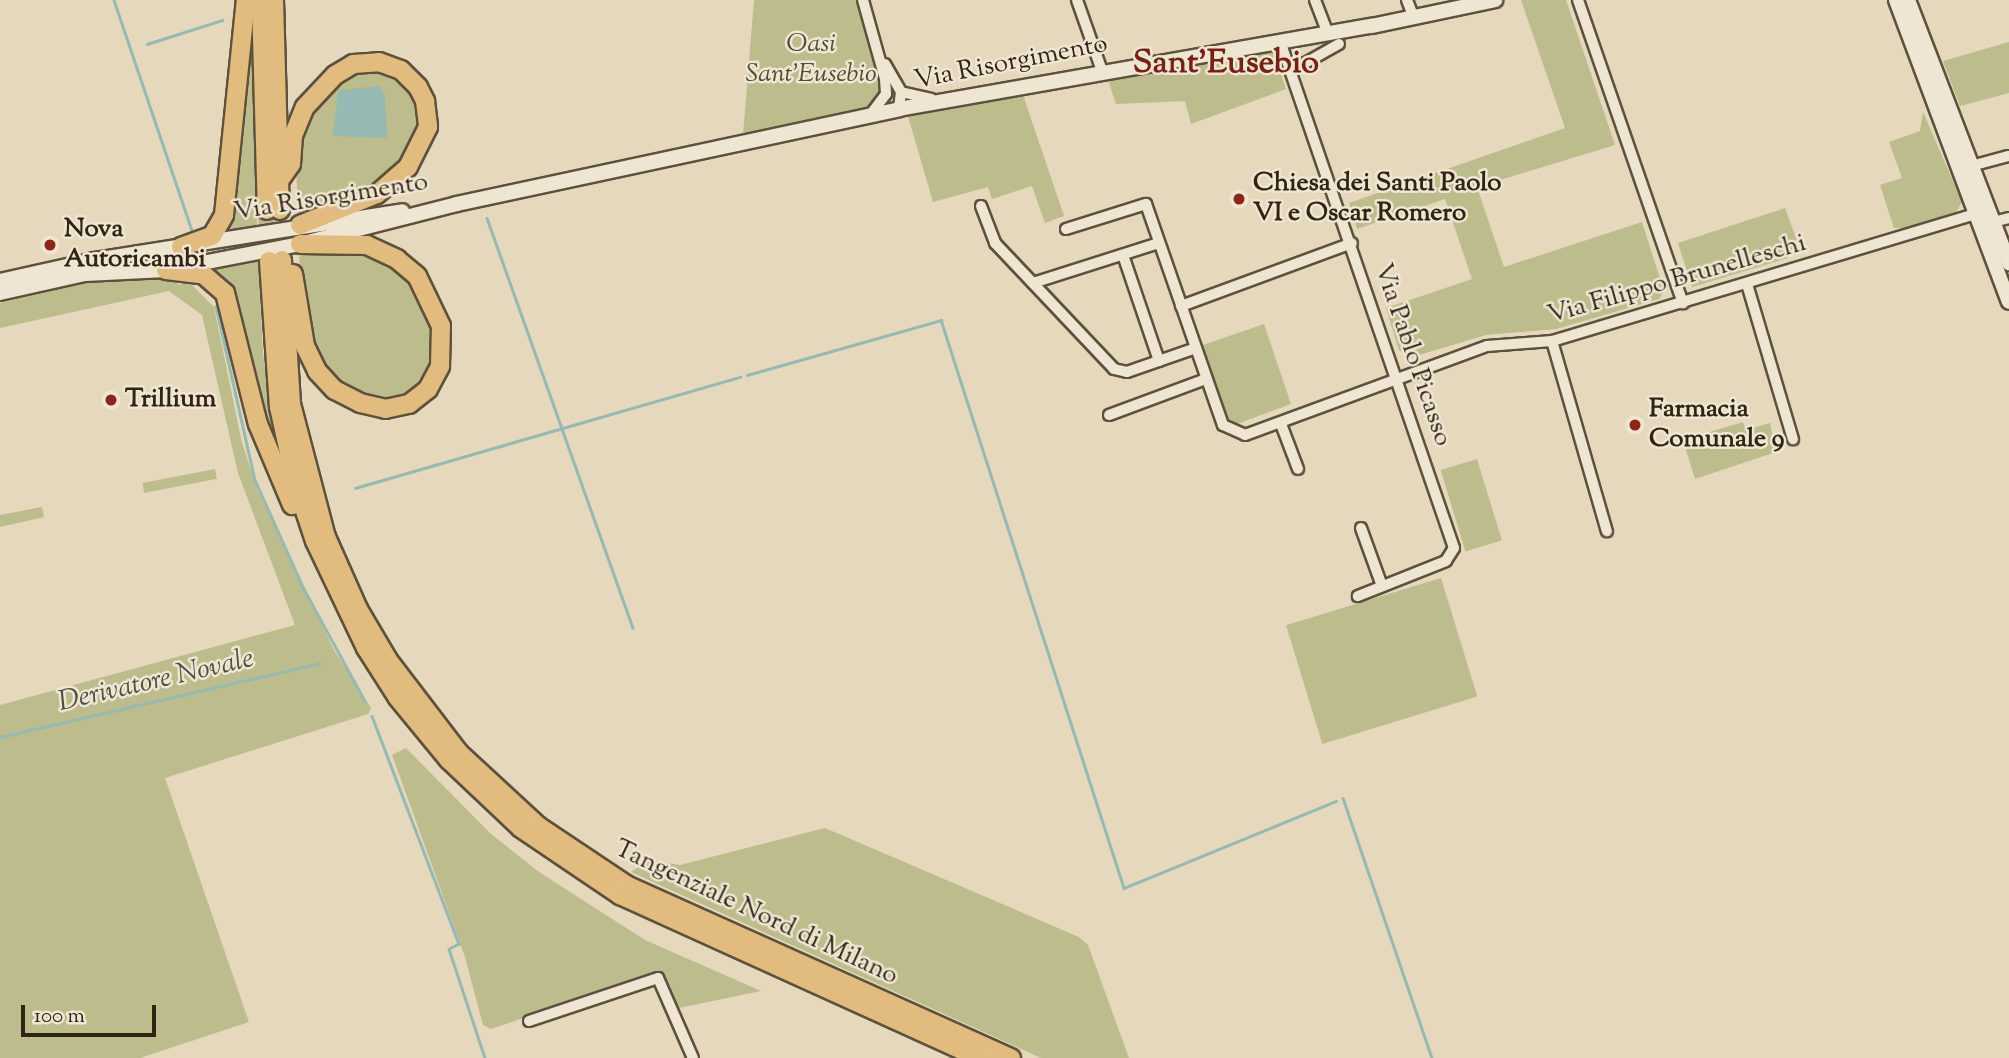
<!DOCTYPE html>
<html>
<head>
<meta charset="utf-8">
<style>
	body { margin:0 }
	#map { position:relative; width:2009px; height:1058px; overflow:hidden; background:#e5d8bc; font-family:"Sorts Mill Goudy",serif }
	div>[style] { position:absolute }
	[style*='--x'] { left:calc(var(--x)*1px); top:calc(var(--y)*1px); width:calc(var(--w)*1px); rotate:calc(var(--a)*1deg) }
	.green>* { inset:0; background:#bcbc8c; transform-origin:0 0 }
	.water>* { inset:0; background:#96b9b2 }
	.stream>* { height:2.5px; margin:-1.25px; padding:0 1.25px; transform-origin:1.25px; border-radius:1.25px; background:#96b9b2 }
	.highway-tunnel>* { height:18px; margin-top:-9px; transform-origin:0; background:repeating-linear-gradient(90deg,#c1b49a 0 18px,transparent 0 27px) }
	.roads { filter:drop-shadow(2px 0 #5e513c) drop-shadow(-2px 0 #5e513c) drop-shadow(0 2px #5e513c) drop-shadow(0 -2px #5e513c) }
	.street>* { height:10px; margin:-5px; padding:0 5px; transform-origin:5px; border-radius:5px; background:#eee6d3 }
	.secondary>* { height:14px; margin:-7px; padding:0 7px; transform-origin:7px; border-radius:7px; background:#eee6d3 }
	.highway>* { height:18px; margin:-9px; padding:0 9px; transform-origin:9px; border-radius:9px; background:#e2bc7e }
	.dots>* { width:19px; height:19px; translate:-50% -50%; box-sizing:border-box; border:4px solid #eee6d3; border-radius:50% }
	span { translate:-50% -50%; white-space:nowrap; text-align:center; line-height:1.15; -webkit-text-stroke:5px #eee6d3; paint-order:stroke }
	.park-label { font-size:26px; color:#544a30; font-style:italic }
	.street-label { font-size:26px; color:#312412 }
	.poi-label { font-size:26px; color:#312412; font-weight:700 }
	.left { translate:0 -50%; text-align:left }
	.water-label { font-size:28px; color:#4f5142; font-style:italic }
	.district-label { font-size:33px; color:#7a1f14; font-weight:700 }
	.scale { position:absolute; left:21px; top:1005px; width:135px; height:32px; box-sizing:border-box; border:4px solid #312412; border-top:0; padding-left:9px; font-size:21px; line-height:24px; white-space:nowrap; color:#312412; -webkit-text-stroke:5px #eee6d3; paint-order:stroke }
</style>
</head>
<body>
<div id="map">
	<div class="green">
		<i style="clip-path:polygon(252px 0,257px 228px,223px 235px)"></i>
		<i style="clip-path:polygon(754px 0,856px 0,880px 79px,878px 98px,863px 111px,743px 135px)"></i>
		<i style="clip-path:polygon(1521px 0,1566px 0,1615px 145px,1477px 187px,1504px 267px,1642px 222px,1664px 291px,1659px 299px,1556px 329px,1486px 335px,1409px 358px,1399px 350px,1386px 308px,1472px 279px,1445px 199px,1357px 229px,1349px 203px,1565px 128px)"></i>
		<i style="clip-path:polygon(2009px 42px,2009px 93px,1960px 106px,1943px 61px)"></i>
		<i style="clip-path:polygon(1272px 48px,1286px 89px,1191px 124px,1185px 101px,1116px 104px,1109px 83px,1114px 76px)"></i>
		<i style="clip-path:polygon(379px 65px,414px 87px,423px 125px,393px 178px,298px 219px,296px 161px,305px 117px,344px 75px)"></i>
		<i style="clip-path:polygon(1023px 95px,1064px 216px,1045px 223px,1032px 186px,992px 199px,988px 187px,933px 202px,907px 113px)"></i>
		<i style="clip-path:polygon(1923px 112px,1962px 202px,1956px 212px,1907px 228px,1894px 228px,1880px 185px,1902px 178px,1889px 142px,1920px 131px)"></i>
		<i style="clip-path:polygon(1785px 208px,1797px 241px,1788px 258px,1692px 287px,1678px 243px)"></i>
		<i style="clip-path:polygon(349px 247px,402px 267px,435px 320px,436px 362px,417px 394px,386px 405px,340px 387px,317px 361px,302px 312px,299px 251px)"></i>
		<i style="clip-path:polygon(258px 259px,263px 354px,279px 461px,209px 268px)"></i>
		<i style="clip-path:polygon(91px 277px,165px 278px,180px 285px,186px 279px,214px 307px,241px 439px,257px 489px,334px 650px,371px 708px,368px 714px,165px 778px,249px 1022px,140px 1058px,0 1058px,0 705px,295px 625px,238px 473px,202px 315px,169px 291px,0 328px,0 303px,90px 282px)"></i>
		<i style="clip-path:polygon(1264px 324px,1291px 404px,1237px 424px,1228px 419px,1203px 345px)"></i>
		<i style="clip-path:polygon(1743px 422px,1746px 430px,1770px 423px,1776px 452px,1695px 479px,1683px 440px)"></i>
		<i style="left:1477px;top:459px;width:85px;height:38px;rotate:73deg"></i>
		<i style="left:215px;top:469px;width:10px;height:74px;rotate:79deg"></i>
		<i style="clip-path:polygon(42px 507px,44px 517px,0 527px,0 515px)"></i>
		<i style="left:1441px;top:578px;width:124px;height:162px;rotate:73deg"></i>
		<i style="clip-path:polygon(406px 748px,491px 834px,539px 872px,645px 940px,761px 991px,674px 1009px,660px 971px,491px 1029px,483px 1025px,465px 957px,392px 755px)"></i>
		<i style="clip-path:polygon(825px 828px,1079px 937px,1088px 945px,1129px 1058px,1041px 1058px,631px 872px,649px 860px,680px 865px)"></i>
	</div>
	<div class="water">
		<i style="clip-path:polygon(380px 86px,385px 95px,387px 138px,333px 136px,338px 90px)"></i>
	</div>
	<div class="stream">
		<i style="--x:114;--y:0;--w:244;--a:71.3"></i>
		<i style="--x:147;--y:44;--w:79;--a:-17.7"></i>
		<i style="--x:487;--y:218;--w:435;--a:70.4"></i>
		<i style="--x:216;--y:306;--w:178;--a:77.4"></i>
		<i style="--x:255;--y:480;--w:120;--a:65.8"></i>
		<i style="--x:304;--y:589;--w:128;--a:61.4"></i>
		<i style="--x:747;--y:375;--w:202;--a:-15.8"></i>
		<i style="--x:941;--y:320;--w:597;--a:72.14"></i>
		<i style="--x:1124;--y:888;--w:229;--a:-22.3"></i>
		<i style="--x:355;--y:488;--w:401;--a:-16.1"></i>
		<i style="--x:372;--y:716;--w:244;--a:69.1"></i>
		<i style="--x:459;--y:944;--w:11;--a:153"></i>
		<i style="--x:449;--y:949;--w:115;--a:71.7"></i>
		<i style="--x:0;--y:737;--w:328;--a:-13"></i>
		<i style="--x:1343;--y:798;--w:275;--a:71.1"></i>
	</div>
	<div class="highway-tunnel">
		<i style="--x:267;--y:210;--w:51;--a:87.8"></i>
	</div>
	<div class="roads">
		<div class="street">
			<i style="--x:863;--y:0;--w:82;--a:74.4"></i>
			<i style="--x:885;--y:79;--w:15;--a:86"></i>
			<i style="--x:886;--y:94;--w:26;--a:127"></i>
			<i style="--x:1077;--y:0;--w:75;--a:70.6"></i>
			<i style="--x:1315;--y:0;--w:36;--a:69"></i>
			<i style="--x:1407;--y:0;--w:19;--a:69"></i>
			<i style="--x:1578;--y:0;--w:321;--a:70.9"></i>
			<i style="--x:1280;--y:41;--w:536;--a:71.06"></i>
			<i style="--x:1454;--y:548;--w:15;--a:122"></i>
			<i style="--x:1446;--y:561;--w:95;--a:158.3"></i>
			<i style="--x:885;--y:64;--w:32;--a:60"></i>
			<i style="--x:901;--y:92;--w:17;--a:97"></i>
			<i style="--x:1291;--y:71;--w:55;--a:-29.4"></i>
			<i style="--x:901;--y:92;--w:31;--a:13"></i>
			<i style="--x:1971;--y:166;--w:39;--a:-15"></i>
			<i style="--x:981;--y:206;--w:40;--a:69"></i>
			<i style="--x:995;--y:243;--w:173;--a:46.6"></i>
			<i style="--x:1114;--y:369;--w:13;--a:13"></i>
			<i style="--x:1127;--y:372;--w:73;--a:-19.2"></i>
			<i style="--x:1993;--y:222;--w:16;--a:-14"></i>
			<i style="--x:1066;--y:229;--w:84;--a:-17.4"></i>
			<i style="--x:1146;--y:204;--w:234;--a:70.8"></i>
			<i style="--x:1223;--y:425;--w:24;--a:24"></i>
			<i style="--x:1245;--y:435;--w:258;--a:-20.2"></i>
			<i style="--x:1487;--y:346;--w:65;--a:-4.4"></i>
			<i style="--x:1552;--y:341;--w:446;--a:-16.7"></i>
			<i style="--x:1123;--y:255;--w:112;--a:71.2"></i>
			<i style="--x:1033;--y:283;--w:132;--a:-17.6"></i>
			<i style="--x:1747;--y:284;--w:162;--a:73.5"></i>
			<i style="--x:1181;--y:306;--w:182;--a:-20.2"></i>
			<i style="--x:1552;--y:341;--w:198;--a:73.9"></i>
			<i style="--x:1109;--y:415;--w:103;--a:-20.4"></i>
			<i style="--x:1281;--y:424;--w:48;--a:69.3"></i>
			<i style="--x:1361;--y:528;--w:62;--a:70.1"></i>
			<i style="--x:529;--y:1021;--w:136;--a:-18.4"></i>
			<i style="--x:658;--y:978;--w:87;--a:66.4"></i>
		</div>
		<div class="secondary">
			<i style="--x:1896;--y:0;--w:322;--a:69.5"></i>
			<i style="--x:1908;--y:0;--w:282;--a:69"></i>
			<i style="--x:0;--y:281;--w:96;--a:-12.6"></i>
			<i style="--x:94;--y:260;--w:312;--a:-9"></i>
			<i style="--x:0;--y:293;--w:87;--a:-12.6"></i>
			<i style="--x:85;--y:274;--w:81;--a:-2.8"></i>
			<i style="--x:166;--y:270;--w:136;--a:-11"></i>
			<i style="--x:300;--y:244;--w:162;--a:-14.3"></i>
			<i style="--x:457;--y:204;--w:452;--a:-12.1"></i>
			<i style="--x:899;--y:109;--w:480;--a:-10"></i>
			<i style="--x:1372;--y:26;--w:126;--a:-11.9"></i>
		</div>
		<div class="highway">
			<i style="--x:261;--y:0;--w:210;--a:88.4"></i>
			<i style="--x:274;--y:0;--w:210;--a:88.4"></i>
			<i style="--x:279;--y:181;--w:21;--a:-55"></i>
			<i style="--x:291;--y:164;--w:28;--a:-86"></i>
			<i style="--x:293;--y:136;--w:31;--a:-68"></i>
			<i style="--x:305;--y:107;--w:44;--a:-46.8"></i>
			<i style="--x:335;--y:75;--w:21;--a:-31"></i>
			<i style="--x:353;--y:64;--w:26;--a:-4"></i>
			<i style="--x:379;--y:62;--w:23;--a:20"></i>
			<i style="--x:401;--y:70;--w:24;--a:45"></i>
			<i style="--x:418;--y:87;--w:16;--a:63"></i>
			<i style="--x:425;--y:101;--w:26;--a:83"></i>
			<i style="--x:428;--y:127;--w:45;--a:116.6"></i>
			<i style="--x:408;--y:167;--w:41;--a:138.9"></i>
			<i style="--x:377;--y:194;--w:83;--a:158.1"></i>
			<i style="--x:181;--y:247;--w:33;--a:-20"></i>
			<i style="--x:212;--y:236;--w:24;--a:-60"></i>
			<i style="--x:224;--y:215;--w:216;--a:-84.2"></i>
			<i style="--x:282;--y:260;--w:144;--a:86.4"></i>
			<i style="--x:291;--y:404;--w:138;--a:75.3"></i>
			<i style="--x:326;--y:537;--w:79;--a:66"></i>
			<i style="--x:358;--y:609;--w:59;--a:59.5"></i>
			<i style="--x:388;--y:660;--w:117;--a:52.6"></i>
			<i style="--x:459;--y:753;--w:108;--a:42.7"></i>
			<i style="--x:538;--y:826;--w:108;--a:33.7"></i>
			<i style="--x:628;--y:886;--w:420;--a:24.2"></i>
			<i style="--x:269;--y:261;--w:146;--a:86.1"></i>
			<i style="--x:279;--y:407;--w:79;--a:77.6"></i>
			<i style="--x:296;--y:484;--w:60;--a:71.6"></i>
			<i style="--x:315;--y:541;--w:119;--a:64.5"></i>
			<i style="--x:366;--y:648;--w:59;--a:57.4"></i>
			<i style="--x:398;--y:698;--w:80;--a:50.6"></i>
			<i style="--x:449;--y:760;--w:99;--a:43.4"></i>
			<i style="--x:521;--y:828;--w:120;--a:34.1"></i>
			<i style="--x:620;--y:895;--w:395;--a:24.4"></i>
			<i style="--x:166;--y:270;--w:38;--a:7"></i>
			<i style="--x:204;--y:275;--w:28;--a:41"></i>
			<i style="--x:225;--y:293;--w:135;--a:75.9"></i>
			<i style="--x:258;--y:424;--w:88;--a:67.2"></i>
			<i style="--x:293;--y:274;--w:73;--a:80.5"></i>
			<i style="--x:305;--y:346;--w:28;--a:64"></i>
			<i style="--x:317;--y:371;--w:26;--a:47"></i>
			<i style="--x:335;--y:390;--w:28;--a:27"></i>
			<i style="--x:360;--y:403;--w:26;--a:13"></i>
			<i style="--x:385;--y:409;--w:25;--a:-12"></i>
			<i style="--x:409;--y:404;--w:24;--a:-38"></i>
			<i style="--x:428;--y:389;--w:26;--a:-62"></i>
			<i style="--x:440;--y:366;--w:40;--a:-88.6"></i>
			<i style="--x:441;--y:326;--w:55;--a:-115.6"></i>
			<i style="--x:417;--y:276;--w:26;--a:-140"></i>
			<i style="--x:397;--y:259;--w:33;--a:-155"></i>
			<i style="--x:367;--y:245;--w:67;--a:-179.1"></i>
		</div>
	</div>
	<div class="dots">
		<i style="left:1239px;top:199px;background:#8f2418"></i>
		<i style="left:50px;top:245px;background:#8f2418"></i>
		<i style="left:111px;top:400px;background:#8f2418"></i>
		<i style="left:1635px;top:425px;background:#8f2418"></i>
	</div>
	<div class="park-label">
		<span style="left:811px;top:60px">Oasi<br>Sant'Eusebio</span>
	</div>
	<div class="street-label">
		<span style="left:1011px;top:63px;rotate:-11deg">Via Risorgimento</span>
		<span style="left:331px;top:198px;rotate:-9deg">Via Risorgimento</span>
		<span style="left:1677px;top:280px;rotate:-16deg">Via Filippo Brunelleschi</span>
		<span style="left:1412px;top:355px;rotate:71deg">Via Pablo Picasso</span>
		<span style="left:756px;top:913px;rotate:25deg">Tangenziale Nord di Milano</span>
	</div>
	<div class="poi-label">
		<span class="left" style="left:1253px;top:199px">Chiesa dei Santi Paolo<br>VI e Oscar Romero</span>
		<span class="left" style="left:64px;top:245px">Nova<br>Autoricambi</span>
		<span class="left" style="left:125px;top:400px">Trillium</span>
		<span class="left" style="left:1649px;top:425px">Farmacia<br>Comunale 9</span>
	</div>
	<div class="water-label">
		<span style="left:156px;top:681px;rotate:-13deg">Derivatore Novale</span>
	</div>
	<div class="district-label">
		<span style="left:1226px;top:65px">Sant'Eusebio</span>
	</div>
	<div class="scale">100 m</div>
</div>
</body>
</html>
